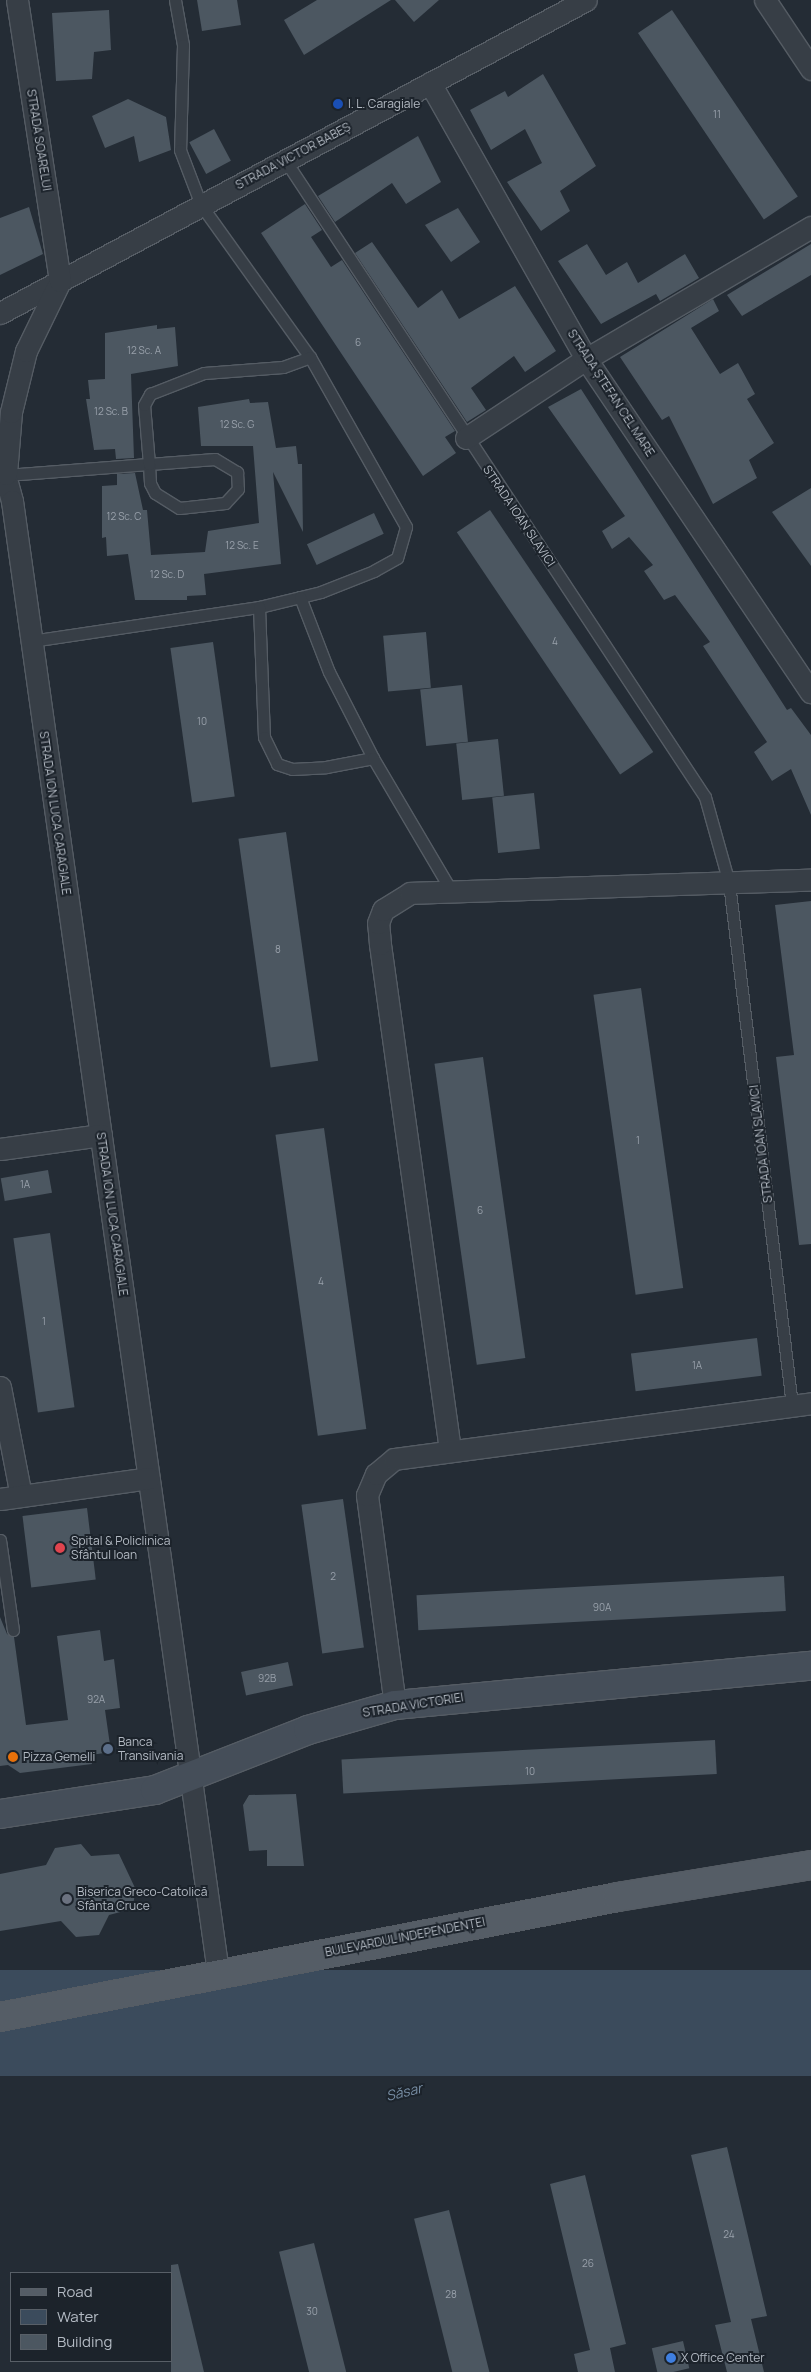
<!DOCTYPE html>
<html>
<head>
<meta charset="utf-8">
<style>
	body { margin:0 }
	#map { position:relative; width:811px; height:2372px; overflow:hidden; background:#242c35; font-family:Manrope,sans-serif }
	div>[style] { position:absolute }
	[style*='--x'] { left:calc(var(--x)*1px); top:calc(var(--y)*1px); width:calc(var(--w)*1px); rotate:calc(var(--a)*1deg) }
	.water>* { inset:0; background:#3b4b5c; transform-origin:0 0 }
	.building>* { inset:0; background:#4c5761; transform-origin:0 0 }
	.roads { filter:drop-shadow(1px 0 #555c64) drop-shadow(-1px 0 #555c64) drop-shadow(0 1px #555c64) drop-shadow(0 -1px #555c64) }
	.lane>* { height:11px; margin:-5.5px; padding:0 5.5px; transform-origin:5.5px; border-radius:5.5px; background:#373e46 }
	.street>* { height:21px; margin:-10.5px; padding:0 10.5px; transform-origin:10.5px; border-radius:10.5px; background:#373e46 }
	.secondary>* { height:28px; margin:-14px; padding:0 14px; transform-origin:14px; border-radius:14px; background:#454e59 }
	.primary>* { height:28px; margin:-14px; padding:0 14px; transform-origin:14px; border-radius:14px; background:#555d66 }
	.dots>* { width:14px; height:14px; translate:-50% -50%; box-sizing:border-box; border:2px solid #1c232b; border-radius:50% }
	span { translate:-50% -50%; white-space:nowrap; text-align:center; line-height:1.15; -webkit-text-stroke:4px #1c232b; paint-order:stroke }
	.number-label { font-size:10px; color:#98a0aa }
	.number-label span { -webkit-text-stroke-width:0 }
	.poi-label { font-size:12px; color:#b2b9c2 }
	.left { translate:0 -50%; text-align:left }
	.street-label { font-size:12px; color:#b2b9c2 }
	.water-label { font-size:14px; color:#768ca2; font-style:italic }
	.legend { position:absolute; left:10px; top:2272px; width:162px; height:90px; box-sizing:border-box; background:#1c232b; border:1px solid #585f67; margin:0; padding:6px 9px; list-style:none; font-size:15px; color:#b2b9c2 }
	.legend li { display:flex; align-items:center; gap:10px; height:25px }
	.legend b { width:25px; border:1px solid #585f67 }
</style>
</head>
<body>
<div id="map">
	<div class="water">
		<i style="left:811px;top:1970px;width:106px;height:826px;rotate:90deg"></i>
	</div>
	<div class="building">
		<i style="clip-path:polygon(197px 0,237px 0,241px 25px,202px 31px)"></i>
		<i style="clip-path:polygon(317px 0,391px 0,304px 55px,284px 20px)"></i>
		<i style="clip-path:polygon(395px 0,439px 0,414px 22px)"></i>
		<i style="clip-path:polygon(109px 10px,111px 50px,94px 52px,92px 79px,56px 81px,52px 13px)"></i>
		<i style="left:672px;top:10px;width:225px;height:41px;rotate:56deg"></i>
		<i style="clip-path:polygon(543px 74px,596px 166px,560px 191px,570px 211px,541px 231px,507px 182px,542px 163px,525px 129px,491px 150px,470px 110px,505px 91px,508px 97px)"></i>
		<i style="clip-path:polygon(128px 99px,166px 117px,171px 150px,139px 162px,134px 136px,105px 148px,92px 116px)"></i>
		<i style="left:214px;top:129px;width:36px;height:28px;rotate:62deg"></i>
		<i style="clip-path:polygon(418px 136px,441px 182px,406px 204px,392px 183px,335px 222px,318px 196px)"></i>
		<i style="clip-path:polygon(305px 204px,322px 230px,311px 237px,331px 267px,342px 260px,455px 431px,445px 437px,456px 453px,423px 476px,261px 233px)"></i>
		<i style="clip-path:polygon(29px 207px,43px 254px,0 275px,0 218px)"></i>
		<i style="clip-path:polygon(458px 208px,480px 242px,451px 262px,425px 225px)"></i>
		<i style="clip-path:polygon(372px 242px,418px 308px,442px 290px,459px 319px,515px 286px,556px 351px,525px 372px,514px 356px,471px 388px,486px 410px,467px 422px,355px 253px)"></i>
		<i style="clip-path:polygon(587px 244px,606px 275px,627px 262px,638px 283px,685px 254px,699px 278px,660px 301px,656px 294px,601px 324px,558px 261px)"></i>
		<i style="clip-path:polygon(811px 244px,811px 275px,742px 316px,727px 295px)"></i>
		<i style="clip-path:polygon(713px 299px,719px 311px,691px 328px,720px 374px,738px 363px,755px 394px,747px 399px,774px 443px,749px 460px,757px 478px,713px 504px,669px 416px,662px 420px,620px 357px)"></i>
		<i style="clip-path:polygon(157px 325px,157px 329px,175px 327px,178px 366px,131px 374px,134px 458px,116px 459px,115px 449px,94px 450px,86px 399px,90px 399px,88px 380px,105px 379px,105px 333px)"></i>
		<i style="clip-path:polygon(581px 389px,787px 710px,791px 708px,811px 735px,811px 815px,791px 769px,772px 781px,754px 752px,767px 742px,703px 646px,710px 642px,675px 595px,664px 600px,644px 571px,653px 565px,629px 537px,612px 549px,602px 531px,625px 516px,548px 407px)"></i>
		<i style="clip-path:polygon(249px 399px,250px 403px,268px 402px,276px 448px,296px 446px,298px 464px,302px 464px,303px 532px,273px 472px,281px 564px,204px 574px,206px 595px,187px 596px,187px 600px,135px 600px,128px 554px,107px 556px,106px 537px,102px 538px,102px 486px,117px 485px,117px 474px,135px 473px,143px 510px,147px 510px,151px 555px,205px 552px,208px 531px,259px 523px,253px 446px,201px 446px,198px 407px)"></i>
		<i style="clip-path:polygon(811px 488px,811px 566px,772px 512px)"></i>
		<i style="left:490px;top:510px;width:292px;height:40px;rotate:56deg"></i>
		<i style="left:374px;top:513px;width:23px;height:74px;rotate:65deg"></i>
		<i style="left:426px;top:632px;width:56px;height:43px;rotate:85deg"></i>
		<i style="left:213px;top:642px;width:156px;height:43px;rotate:82deg"></i>
		<i style="left:462px;top:685px;width:57px;height:42px;rotate:84deg"></i>
		<i style="left:498px;top:739px;width:57px;height:42px;rotate:84deg"></i>
		<i style="left:534px;top:793px;width:56px;height:42px;rotate:84deg"></i>
		<i style="left:286px;top:832px;width:231px;height:48px;rotate:82deg"></i>
		<i style="clip-path:polygon(811px 901px,811px 1244px,799px 1245px,776px 1057px,794px 1055px,775px 905px)"></i>
		<i style="left:641px;top:988px;width:303px;height:48px;rotate:82deg"></i>
		<i style="left:483px;top:1057px;width:304px;height:49px;rotate:82deg"></i>
		<i style="left:324px;top:1128px;width:304px;height:49px;rotate:82deg"></i>
		<i style="left:48px;top:1170px;width:23px;height:48px;rotate:80deg"></i>
		<i style="left:50px;top:1233px;width:176px;height:37px;rotate:82deg"></i>
		<i style="left:757px;top:1338px;width:38px;height:127px;rotate:83deg"></i>
		<i style="left:343px;top:1499px;width:150px;height:42px;rotate:82deg"></i>
		<i style="left:87px;top:1508px;width:72px;height:65px;rotate:83deg"></i>
		<i style="left:784px;top:1576px;width:35px;height:368px;rotate:87deg"></i>
		<i style="clip-path:polygon(0 1617px,7px 1634px,14px 1637px,26px 1725px,68px 1720px,57px 1636px,100px 1630px,104px 1661px,114px 1659px,120px 1708px,105px 1710px,111px 1752px,91px 1755px,92px 1764px,20px 1773px,8px 1765px,0 1766px)"></i>
		<i style="left:288px;top:1662px;width:24px;height:48px;rotate:78deg"></i>
		<i style="left:715px;top:1740px;width:34px;height:374px;rotate:87deg"></i>
		<i style="clip-path:polygon(296px 1794px,304px 1866px,267px 1866px,267px 1850px,249px 1851px,243px 1805px,249px 1795px)"></i>
		<i style="clip-path:polygon(81px 1844px,91px 1856px,119px 1854px,136px 1890px,132px 1909px,109px 1915px,99px 1935px,76px 1937px,61px 1921px,0 1931px,0 1874px,46px 1865px,55px 1848px)"></i>
		<i style="clip-path:polygon(727px 2147px,767px 2316px,751px 2319px,764px 2372px,727px 2372px,715px 2325px,731px 2322px,691px 2155px)"></i>
		<i style="clip-path:polygon(585px 2175px,626px 2344px,610px 2348px,615px 2372px,578px 2372px,574px 2354px,590px 2350px,550px 2184px)"></i>
		<i style="left:449px;top:2210px;width:167px;height:36px;rotate:76deg"></i>
		<i style="left:314px;top:2243px;width:133px;height:36px;rotate:76deg"></i>
		<i style="clip-path:polygon(178px 2264px,204px 2372px,171px 2372px,171px 2265px)"></i>
		<i style="left:683px;top:2341px;width:28px;height:32px;rotate:77deg"></i>
	</div>
	<div class="roads">
		<div class="lane">
			<i style="--x:175;--y:0;--w:46;--a:79.9"></i>
			<i style="--x:183;--y:45;--w:105;--a:91.6"></i>
			<i style="--x:180;--y:150;--w:59;--a:69.1"></i>
			<i style="--x:201;--y:205;--w:187;--a:54.4"></i>
			<i style="--x:310;--y:357;--w:195;--a:60.5"></i>
			<i style="--x:406;--y:527;--w:32;--a:106"></i>
			<i style="--x:397;--y:558;--w:26;--a:151"></i>
			<i style="--x:374;--y:571;--w:57;--a:158.4"></i>
			<i style="--x:321;--y:592;--w:64;--a:166.4"></i>
			<i style="--x:285;--y:160;--w:763;--a:56.6"></i>
			<i style="--x:705;--y:797;--w:89;--a:74.4"></i>
			<i style="--x:729;--y:883;--w:526;--a:83.12"></i>
			<i style="--x:6;--y:475;--w:143;--a:-4.4"></i>
			<i style="--x:149;--y:464;--w:66;--a:-4.3"></i>
			<i style="--x:215;--y:459;--w:26;--a:31"></i>
			<i style="--x:237;--y:472;--w:17;--a:87"></i>
			<i style="--x:238;--y:489;--w:19;--a:133"></i>
			<i style="--x:225;--y:503;--w:46;--a:173.8"></i>
			<i style="--x:179;--y:508;--w:28;--a:-148"></i>
			<i style="--x:155;--y:493;--w:11;--a:-117"></i>
			<i style="--x:150;--y:483;--w:19;--a:-93"></i>
			<i style="--x:149;--y:464;--w:59;--a:-94.8"></i>
			<i style="--x:144;--y:405;--w:13;--a:-61"></i>
			<i style="--x:150;--y:394;--w:58;--a:-21.3"></i>
			<i style="--x:204;--y:373;--w:79;--a:-4.3"></i>
			<i style="--x:283;--y:367;--w:29;--a:-20"></i>
			<i style="--x:300;--y:597;--w:80;--a:68.9"></i>
			<i style="--x:329;--y:672;--w:97;--a:62.9"></i>
			<i style="--x:31;--y:641;--w:231;--a:-8.5"></i>
			<i style="--x:259;--y:607;--w:130;--a:87.8"></i>
			<i style="--x:264;--y:737;--w:30;--a:64"></i>
			<i style="--x:277;--y:764;--w:16;--a:18"></i>
			<i style="--x:292;--y:769;--w:34;--a:-3"></i>
			<i style="--x:326;--y:767;--w:48;--a:-10.8"></i>
			<i style="--x:373;--y:758;--w:156;--a:59.5"></i>
			<i style="--x:0;--y:1540;--w:91;--a:81.8"></i>
		</div>
		<div class="street">
			<i style="--x:765;--y:0;--w:83;--a:56.3"></i>
			<i style="--x:430;--y:83;--w:317;--a:60.5"></i>
			<i style="--x:586;--y:359;--w:402;--a:56"></i>
			<i style="--x:0;--y:313;--w:664;--a:-28.11"></i>
			<i style="--x:466;--y:438;--w:144;--a:-33.4"></i>
			<i style="--x:586;--y:359;--w:261;--a:-30.4"></i>
			<i style="--x:0;--y:457;--w:46;--a:74.7"></i>
			<i style="--x:12;--y:501;--w:1485;--a:82.03"></i>
			<i style="--x:6;--y:474;--w:62;--a:-85.4"></i>
			<i style="--x:11;--y:412;--w:63;--a:-76.2"></i>
			<i style="--x:26;--y:351;--w:78;--a:-64.1"></i>
			<i style="--x:60;--y:281;--w:284;--a:-98.7"></i>
			<i style="--x:0;--y:1149;--w:102;--a:-7.9"></i>
			<i style="--x:0;--y:1387;--w:111;--a:79.1"></i>
			<i style="--x:450;--y:1450;--w:511;--a:-97.88"></i>
			<i style="--x:380;--y:944;--w:21;--a:-95"></i>
			<i style="--x:378;--y:923;--w:14;--a:-69"></i>
			<i style="--x:383;--y:910;--w:32;--a:-32"></i>
			<i style="--x:410;--y:893;--w:401;--a:-1.9"></i>
			<i style="--x:0;--y:1499;--w:150;--a:-8"></i>
			<i style="--x:395;--y:1705;--w:212;--a:-97.6"></i>
			<i style="--x:367;--y:1495;--w:23;--a:-67"></i>
			<i style="--x:376;--y:1474;--w:23;--a:-40"></i>
			<i style="--x:394;--y:1459;--w:421;--a:-7.6"></i>
		</div>
		<div class="secondary">
			<i style="--x:0;--y:1814;--w:157;--a:-8.8"></i>
			<i style="--x:155;--y:1790;--w:164;--a:-21.4"></i>
			<i style="--x:308;--y:1730;--w:91;--a:-16"></i>
			<i style="--x:395;--y:1705;--w:418;--a:-5.4"></i>
		</div>
		<div class="primary">
			<i style="--x:0;--y:2017;--w:630;--a:-10.99"></i>
			<i style="--x:618;--y:1897;--w:196;--a:-9.4"></i>
		</div>
	</div>
	<div class="dots">
		<i style="left:338px;top:104px;background:#1a4fb4"></i>
		<i style="left:60px;top:1548px;background:#e0444e"></i>
		<i style="left:108px;top:1749px;background:#5c6f8a"></i>
		<i style="left:13px;top:1757px;background:#e8710a"></i>
		<i style="left:67px;top:1899px;background:#6b7280"></i>
		<i style="left:671px;top:2358px;background:#3f7fe0"></i>
	</div>
	<div class="number-label">
		<span style="left:717px;top:115px">11</span>
		<span style="left:358px;top:343px">6</span>
		<span style="left:144px;top:351px">12 Sc. A</span>
		<span style="left:111px;top:412px">12 Sc. B</span>
		<span style="left:237px;top:425px">12 Sc. G</span>
		<span style="left:124px;top:517px">12 Sc. C</span>
		<span style="left:242px;top:546px">12 Sc. E</span>
		<span style="left:167px;top:575px">12 Sc. D</span>
		<span style="left:555px;top:642px">4</span>
		<span style="left:202px;top:722px">10</span>
		<span style="left:278px;top:950px">8</span>
		<span style="left:638px;top:1141px">1</span>
		<span style="left:25px;top:1185px">1A</span>
		<span style="left:480px;top:1211px">6</span>
		<span style="left:321px;top:1282px">4</span>
		<span style="left:44px;top:1322px">1</span>
		<span style="left:697px;top:1366px">1A</span>
		<span style="left:333px;top:1577px">2</span>
		<span style="left:602px;top:1608px">90A</span>
		<span style="left:267px;top:1679px">92B</span>
		<span style="left:96px;top:1700px">92A</span>
		<span style="left:530px;top:1772px">10</span>
		<span style="left:729px;top:2235px">24</span>
		<span style="left:588px;top:2264px">26</span>
		<span style="left:451px;top:2295px">28</span>
		<span style="left:312px;top:2312px">30</span>
	</div>
	<div class="poi-label">
		<span class="left" style="left:348px;top:104px">I. L. Caragiale</span>
		<span class="left" style="left:71px;top:1548px">Spital &amp; Policlinica<br>Sfântul Ioan</span>
		<span class="left" style="left:118px;top:1749px">Banca<br>Transilvania</span>
		<span class="left" style="left:23px;top:1757px">Pizza Gemelli</span>
		<span class="left" style="left:77px;top:1899px">Biserica Greco-Catolică<br>Sfânta Cruce</span>
		<span class="left" style="left:681px;top:2358px">X Office Center</span>
	</div>
	<div class="street-label">
		<span style="left:39px;top:140px;rotate:81deg">STRADA SOARELUI</span>
		<span style="left:293px;top:156px;rotate:-28deg">STRADA VICTOR BABEȘ</span>
		<span style="left:611px;top:393px;rotate:57deg">STRADA ȘTEFAN CEL MARE</span>
		<span style="left:519px;top:516px;rotate:56deg">STRADA IOAN SLAVICI</span>
		<span style="left:55px;top:813px;rotate:82deg">STRADA ION LUCA CARAGIALE</span>
		<span style="left:761px;top:1144px;rotate:-97deg">STRADA IOAN SLAVICI</span>
		<span style="left:112px;top:1214px;rotate:82deg">STRADA ION LUCA CARAGIALE</span>
		<span style="left:413px;top:1705px;rotate:-9deg">STRADA VICTORIEI</span>
		<span style="left:405px;top:1937px;rotate:-11deg">BULEVARDUL INDEPENDENȚEI</span>
	</div>
	<div class="water-label">
		<span style="left:404px;top:2092px;rotate:-13deg">Săsar</span>
	</div>
	<ul class="legend">
	<li><b style="height:6px;background:#555d66"></b>Road</li>
	<li><b style="height:14px;background:#3b4b5c"></b>Water</li>
	<li><b style="height:14px;background:#4c5761"></b>Building</li>
	</ul>
</div>
</body>
</html>
